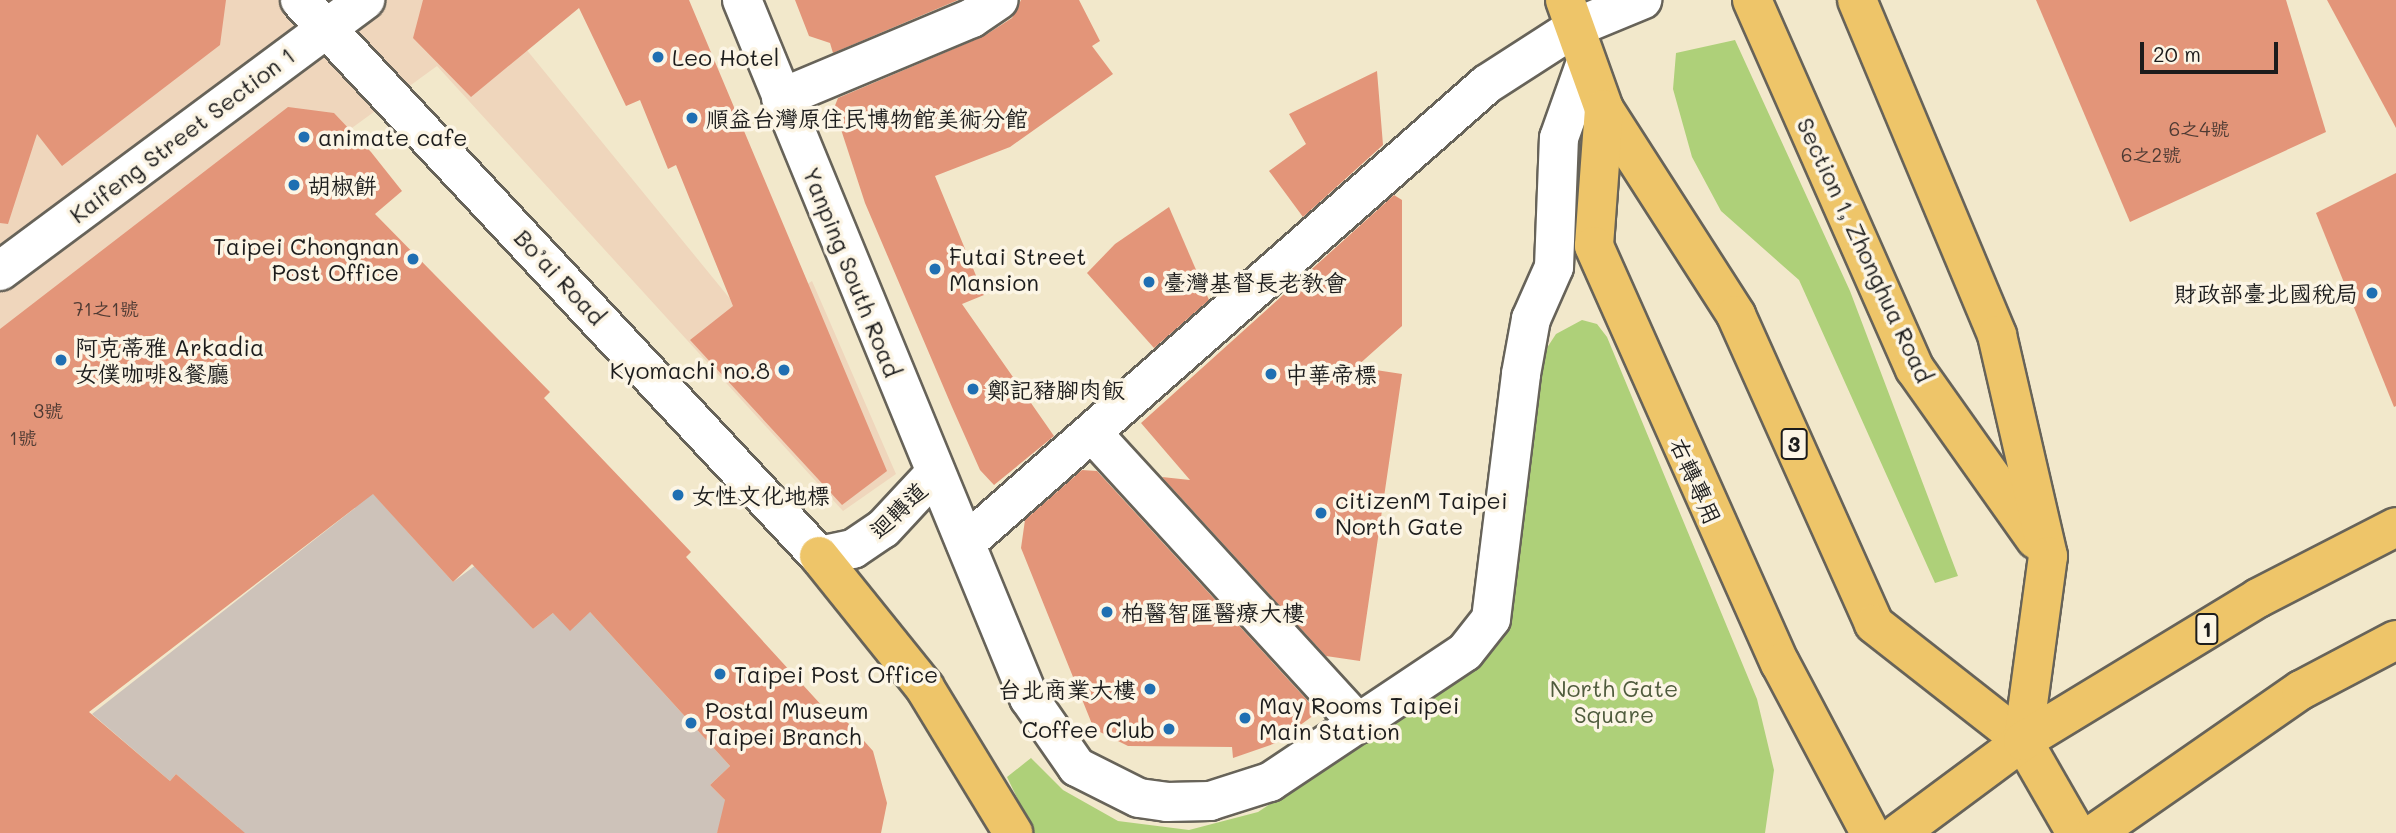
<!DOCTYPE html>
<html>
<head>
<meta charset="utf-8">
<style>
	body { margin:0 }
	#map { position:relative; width:2396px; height:833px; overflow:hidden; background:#f2e8cb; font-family:Mali,"LXGW WenKai TC",sans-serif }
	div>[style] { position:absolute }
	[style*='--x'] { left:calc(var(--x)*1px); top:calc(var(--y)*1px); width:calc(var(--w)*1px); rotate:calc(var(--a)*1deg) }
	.built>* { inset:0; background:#efd6bc }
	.industrial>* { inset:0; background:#cdc2b9 }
	.green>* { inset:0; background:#aed079 }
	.building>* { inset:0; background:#e39579 }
	.roads { filter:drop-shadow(2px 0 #676359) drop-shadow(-2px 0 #676359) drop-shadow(0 2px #676359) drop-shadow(0 -2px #676359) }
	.minor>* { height:38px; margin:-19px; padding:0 19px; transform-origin:19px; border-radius:19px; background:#fff }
	.major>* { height:38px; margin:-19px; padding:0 19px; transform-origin:19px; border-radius:19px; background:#eec569 }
	.dots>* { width:19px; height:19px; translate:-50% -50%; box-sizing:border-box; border:4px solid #fcf5e5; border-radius:50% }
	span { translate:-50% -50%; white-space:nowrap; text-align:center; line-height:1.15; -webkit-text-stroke:7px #fcf5e5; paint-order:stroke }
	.number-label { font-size:19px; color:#4e3a33 }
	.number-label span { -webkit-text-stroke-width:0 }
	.shield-label span { padding:2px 5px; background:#fcf5e5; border:2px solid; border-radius:5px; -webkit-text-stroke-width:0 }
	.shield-label { font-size:21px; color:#1c1c1c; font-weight:700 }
	.poi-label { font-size:23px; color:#1c1c1c }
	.left { translate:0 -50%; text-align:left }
	.right { translate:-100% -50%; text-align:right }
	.street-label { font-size:23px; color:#1c1c1c }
	.park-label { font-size:23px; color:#4f5b3d }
	.scale { position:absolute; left:2140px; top:42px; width:138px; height:32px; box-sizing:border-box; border:4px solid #1c1c1c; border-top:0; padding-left:9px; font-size:21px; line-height:24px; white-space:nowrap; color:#1c1c1c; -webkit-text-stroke:5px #fcf5e5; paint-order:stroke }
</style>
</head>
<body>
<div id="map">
	<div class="built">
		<i style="clip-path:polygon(0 0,486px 0,749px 322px,812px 281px,896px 474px,843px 511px,437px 66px,0 384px)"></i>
	</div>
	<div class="industrial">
		<i style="clip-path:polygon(359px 478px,453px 582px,480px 562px,533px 629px,553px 613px,590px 612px,730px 766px,710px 785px,730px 805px,717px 833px,234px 833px,238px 827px,176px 774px,170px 781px,92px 714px,355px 508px)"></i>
	</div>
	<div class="green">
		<i style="clip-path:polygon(1735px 40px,1850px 291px,1958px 576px,1935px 583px,1799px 280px,1721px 211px,1692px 157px,1673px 89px,1676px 53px)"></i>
		<i style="clip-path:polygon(1582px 320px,1597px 324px,1607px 337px,1757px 699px,1774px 770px,1765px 833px,1034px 833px,1007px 777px,1031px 758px,1063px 790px,1118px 821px,1189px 830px,1258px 812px,1382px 730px,1514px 585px,1541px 357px,1556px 334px)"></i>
	</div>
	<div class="building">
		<i style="clip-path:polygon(0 0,226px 0,220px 45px,62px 166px,37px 134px,8px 224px,0 223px)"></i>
		<i style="clip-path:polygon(423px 0,689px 0,887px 471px,842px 505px,690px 340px,733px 306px,676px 165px,668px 169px,640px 100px,626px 106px,579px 8px,471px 97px,413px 38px)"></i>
		<i style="clip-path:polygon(795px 0,958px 0,833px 53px,830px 43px,809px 36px)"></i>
		<i style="clip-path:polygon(1021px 0,1079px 0,1100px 41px,1092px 46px,1113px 74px,1010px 147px,935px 176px,984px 295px,962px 304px,1054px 436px,994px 485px,980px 470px,952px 407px,865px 203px,834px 108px,838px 98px,984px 36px,1012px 18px)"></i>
		<i style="clip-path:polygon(2036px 0,2286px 0,2326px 132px,2130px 222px)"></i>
		<i style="clip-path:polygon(2327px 0,2396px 0,2396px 128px)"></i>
		<i style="clip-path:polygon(1377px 71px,1383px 145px,1303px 217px,1269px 171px,1306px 144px,1289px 114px)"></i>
		<i style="clip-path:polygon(288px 107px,334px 113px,371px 152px,402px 191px,375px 214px,550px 392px,544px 398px,691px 552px,686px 557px,835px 720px,841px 715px,873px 751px,887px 803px,881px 833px,717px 833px,725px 800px,710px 785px,730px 766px,590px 612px,570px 631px,553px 613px,533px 629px,472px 564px,453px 582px,373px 494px,89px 712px,170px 781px,176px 774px,245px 833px,0 833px,0 329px)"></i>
		<i style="clip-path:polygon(2396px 173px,2396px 406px,2394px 407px,2316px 213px)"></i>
		<i style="clip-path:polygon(1394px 195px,1402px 200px,1402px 326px,1356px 367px,1402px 374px,1360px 661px,1326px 656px,1162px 477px,1190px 480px,1141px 423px)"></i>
		<i style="clip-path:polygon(1169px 207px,1209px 300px,1154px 348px,1087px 273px,1115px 244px)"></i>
		<i style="clip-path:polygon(1082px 470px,1097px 471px,1318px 712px,1276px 743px,1233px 758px,1232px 747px,1128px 746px,1094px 729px,1021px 548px,1025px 520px)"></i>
	</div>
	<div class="roads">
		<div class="minor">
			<i style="--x:300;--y:0;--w:761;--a:46.97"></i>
			<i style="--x:819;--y:556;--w:35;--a:-12"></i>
			<i style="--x:853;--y:549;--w:36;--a:-34"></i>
			<i style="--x:883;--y:529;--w:76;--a:-47.1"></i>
			<i style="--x:742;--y:0;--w:755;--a:67.65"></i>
			<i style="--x:1029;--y:698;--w:84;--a:55.2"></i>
			<i style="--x:1077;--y:767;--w:69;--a:26.6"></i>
			<i style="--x:1139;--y:798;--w:28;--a:8"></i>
			<i style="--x:1167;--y:802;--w:43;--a:-1.3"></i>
			<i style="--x:1210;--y:801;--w:63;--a:-17.6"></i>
			<i style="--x:1270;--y:782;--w:234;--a:-33.7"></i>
			<i style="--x:1465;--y:652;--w:42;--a:-51.8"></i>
			<i style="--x:1491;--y:619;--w:247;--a:-83"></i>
			<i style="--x:1521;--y:374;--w:56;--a:-79.7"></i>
			<i style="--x:1531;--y:319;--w:57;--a:-66.1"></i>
			<i style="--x:1554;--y:267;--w:129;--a:-87.8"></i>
			<i style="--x:1559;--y:138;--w:77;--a:-70.4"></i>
			<i style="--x:781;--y:98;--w:207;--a:-22.7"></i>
			<i style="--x:972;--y:18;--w:32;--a:-34"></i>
			<i style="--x:0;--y:271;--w:455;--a:-36.6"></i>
			<i style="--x:1094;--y:435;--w:392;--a:47.5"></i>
			<i style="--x:966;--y:543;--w:694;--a:-41.38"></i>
			<i style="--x:1487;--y:84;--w:103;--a:-32.8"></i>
			<i style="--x:1574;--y:28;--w:74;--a:-22.4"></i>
		</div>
		<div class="major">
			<i style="--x:1565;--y:0;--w:116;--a:70.3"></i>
			<i style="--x:1604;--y:109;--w:245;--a:57.3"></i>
			<i style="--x:1736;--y:315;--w:338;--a:65.9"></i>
			<i style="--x:1874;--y:624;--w:189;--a:38.1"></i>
			<i style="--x:2023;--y:741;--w:106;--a:60.1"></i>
			<i style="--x:1752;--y:0;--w:403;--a:66.2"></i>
			<i style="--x:1915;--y:369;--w:209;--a:54.7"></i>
			<i style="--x:1857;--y:0;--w:363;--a:67.3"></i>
			<i style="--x:1997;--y:335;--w:227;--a:77"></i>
			<i style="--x:2048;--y:556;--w:187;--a:97.7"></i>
			<i style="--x:1604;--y:109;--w:137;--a:94.2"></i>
			<i style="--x:1594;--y:246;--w:457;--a:66"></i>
			<i style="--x:1780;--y:663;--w:192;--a:62.1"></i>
			<i style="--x:819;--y:556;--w:169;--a:51.2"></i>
			<i style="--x:925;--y:688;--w:170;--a:58.7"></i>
			<i style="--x:1899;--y:833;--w:154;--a:-36.6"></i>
			<i style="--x:2023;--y:741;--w:275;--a:-31.3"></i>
			<i style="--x:2258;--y:598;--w:155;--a:-27.2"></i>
			<i style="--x:2095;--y:833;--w:251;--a:-34.8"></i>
			<i style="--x:2301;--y:690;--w:107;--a:-27.8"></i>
		</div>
	</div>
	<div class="dots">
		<i style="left:658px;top:57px;background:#1f6fb2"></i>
		<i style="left:692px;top:118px;background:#1f6fb2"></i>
		<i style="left:304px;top:137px;background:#1f6fb2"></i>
		<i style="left:294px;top:185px;background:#1f6fb2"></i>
		<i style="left:413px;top:259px;background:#1f6fb2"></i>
		<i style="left:935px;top:269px;background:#1f6fb2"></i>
		<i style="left:1149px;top:282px;background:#1f6fb2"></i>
		<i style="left:2372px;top:293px;background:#1f6fb2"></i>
		<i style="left:61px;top:360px;background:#1f6fb2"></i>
		<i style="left:784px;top:370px;background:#1f6fb2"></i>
		<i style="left:1271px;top:374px;background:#1f6fb2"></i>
		<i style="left:973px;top:389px;background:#1f6fb2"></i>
		<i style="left:678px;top:495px;background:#1f6fb2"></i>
		<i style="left:1321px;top:513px;background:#1f6fb2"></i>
		<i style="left:1107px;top:612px;background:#1f6fb2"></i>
		<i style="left:720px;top:674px;background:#1f6fb2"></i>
		<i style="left:1150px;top:689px;background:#1f6fb2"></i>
		<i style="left:1245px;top:718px;background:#1f6fb2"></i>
		<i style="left:691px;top:723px;background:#1f6fb2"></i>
		<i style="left:1169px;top:729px;background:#1f6fb2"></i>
	</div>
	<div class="number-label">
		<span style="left:2199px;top:129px">6之4號</span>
		<span style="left:2151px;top:155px">6之2號</span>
		<span style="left:106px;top:309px">71之1號</span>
		<span style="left:48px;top:411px">3號</span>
		<span style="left:23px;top:438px">1號</span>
	</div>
	<div class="shield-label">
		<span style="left:1794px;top:444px">3</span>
		<span style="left:2207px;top:629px">1</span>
	</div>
	<div class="poi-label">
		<span class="left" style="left:672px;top:57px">Leo Hotel</span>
		<span class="left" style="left:706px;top:118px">順益台灣原住民博物館美術分館</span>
		<span class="left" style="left:318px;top:137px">animate cafe</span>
		<span class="left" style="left:308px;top:185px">胡椒餅</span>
		<span class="right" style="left:399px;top:259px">Taipei Chongnan<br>Post Office</span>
		<span class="left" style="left:949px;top:269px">Futai Street<br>Mansion</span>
		<span class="left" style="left:1163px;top:282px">臺灣基督長老教會</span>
		<span class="right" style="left:2358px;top:293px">財政部臺北國稅局</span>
		<span class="left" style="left:75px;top:360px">阿克蒂雅 Arkadia<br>女僕咖啡&amp;餐廳</span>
		<span class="right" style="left:770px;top:370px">Kyomachi no.8</span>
		<span class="left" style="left:1285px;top:374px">中華帝標</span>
		<span class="left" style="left:987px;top:389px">鄭記豬腳肉飯</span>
		<span class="left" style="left:692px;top:495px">女性文化地標</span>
		<span class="left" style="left:1335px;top:513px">citizenM Taipei<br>North Gate</span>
		<span class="left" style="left:1121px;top:612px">柏醫智匯醫療大樓</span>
		<span class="left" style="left:734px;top:674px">Taipei Post Office</span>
		<span class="right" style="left:1136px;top:689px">台北商業大樓</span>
		<span class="left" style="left:1259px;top:718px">May Rooms Taipei<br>Main Station</span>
		<span class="left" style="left:705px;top:723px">Postal Museum<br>Taipei Branch</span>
		<span class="right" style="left:1155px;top:729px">Coffee Club</span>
	</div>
	<div class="street-label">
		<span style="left:182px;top:135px;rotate:-37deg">Kaifeng Street Section 1</span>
		<span style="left:1865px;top:250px;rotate:65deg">Section 1, Zhonghua Road</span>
		<span style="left:852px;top:272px;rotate:68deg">Yanping South Road</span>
		<span style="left:560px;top:277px;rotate:47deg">Bo’ai Road</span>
		<span style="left:1696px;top:481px;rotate:66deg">右轉專用</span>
		<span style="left:898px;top:510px;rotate:-44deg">迴轉道</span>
	</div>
	<div class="park-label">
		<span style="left:1614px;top:701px">North Gate<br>Square</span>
	</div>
	<div class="scale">20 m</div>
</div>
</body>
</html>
